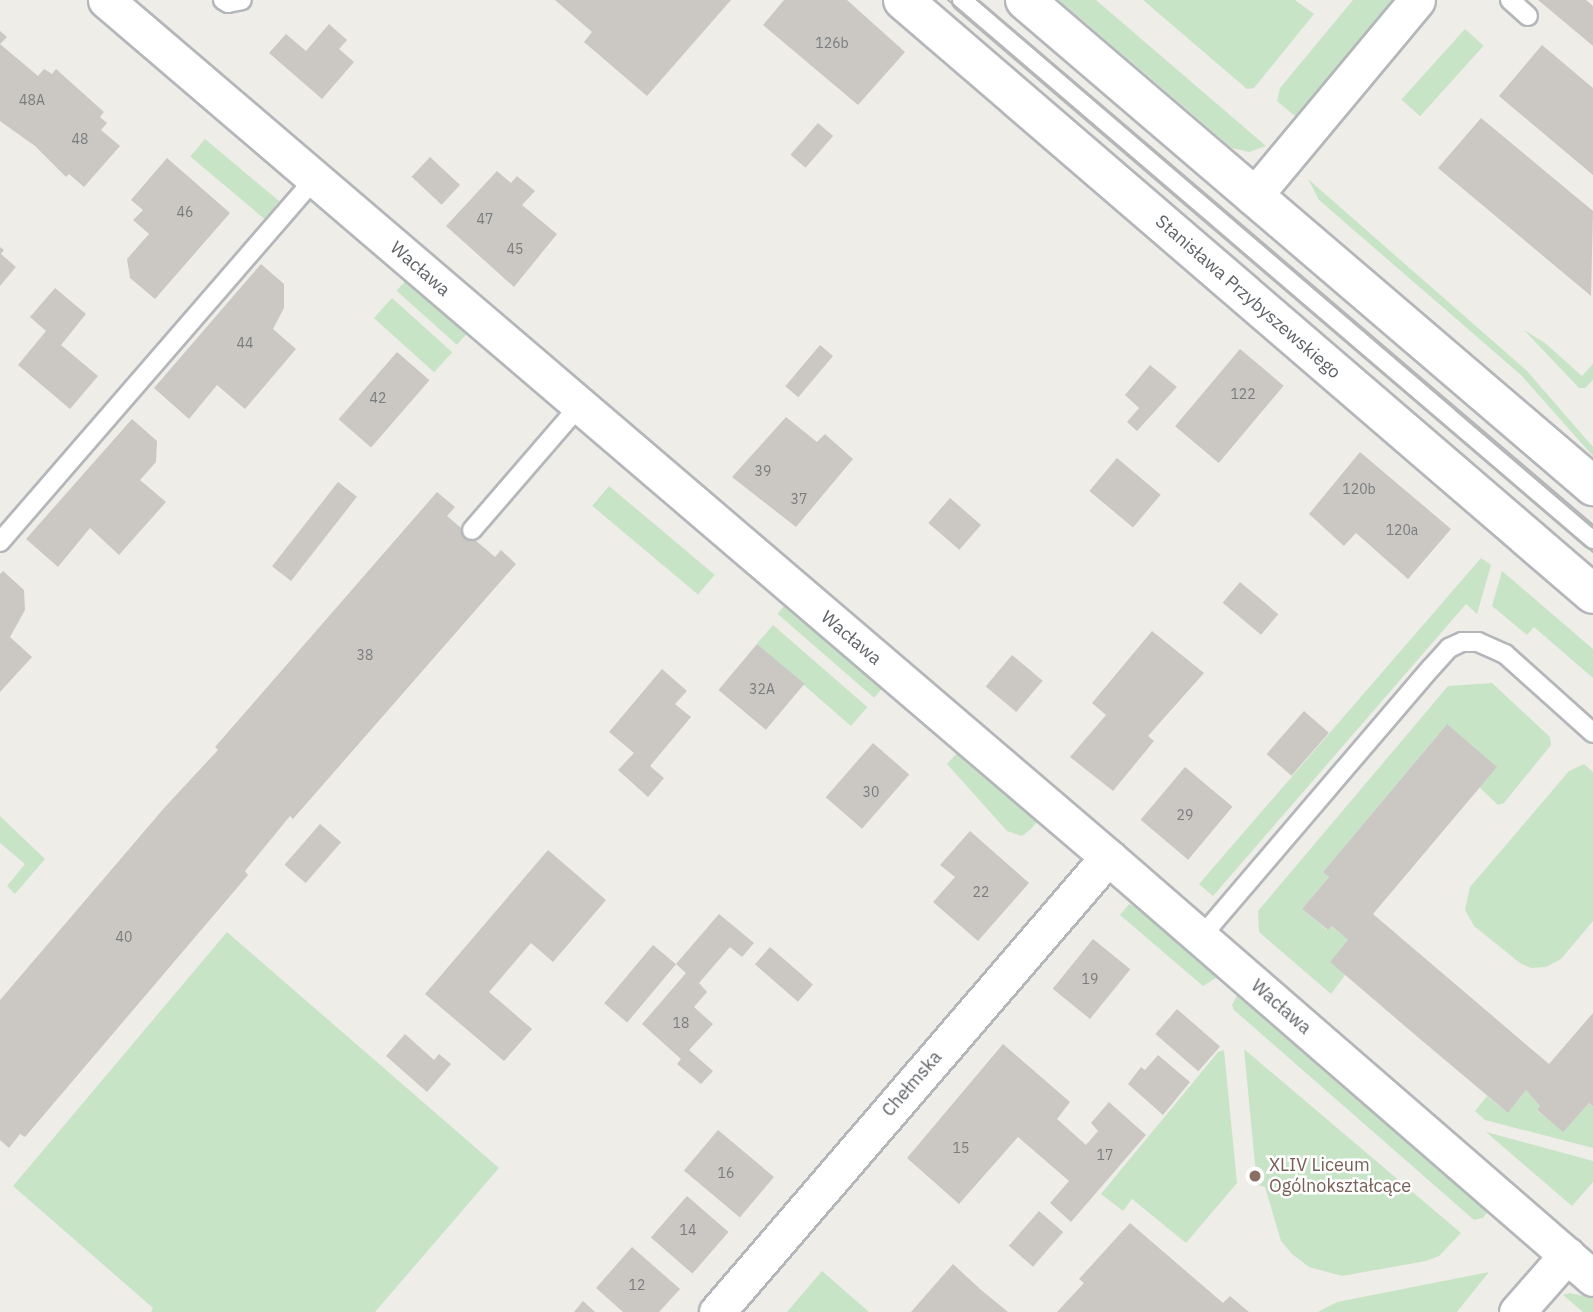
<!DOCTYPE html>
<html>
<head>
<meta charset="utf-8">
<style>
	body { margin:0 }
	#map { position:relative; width:1593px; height:1312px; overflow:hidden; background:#efede7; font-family:"IBM Plex Sans",sans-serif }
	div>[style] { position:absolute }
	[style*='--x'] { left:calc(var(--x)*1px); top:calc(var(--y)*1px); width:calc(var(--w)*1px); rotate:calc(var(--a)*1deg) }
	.green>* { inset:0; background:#c8e4c6; transform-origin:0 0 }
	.building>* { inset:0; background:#cbc8c4; transform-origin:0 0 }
	.roads { filter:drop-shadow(2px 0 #b4b7ba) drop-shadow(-2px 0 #b4b7ba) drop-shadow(0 2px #b4b7ba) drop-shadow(0 -2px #b4b7ba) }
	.lane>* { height:18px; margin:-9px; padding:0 9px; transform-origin:9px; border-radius:9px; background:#fff }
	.street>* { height:35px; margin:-17.5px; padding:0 17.5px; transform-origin:17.5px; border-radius:17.5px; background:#fff }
	.secondary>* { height:38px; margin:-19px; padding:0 19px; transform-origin:19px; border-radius:19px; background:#fff }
	.tram>* { height:2px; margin:-1px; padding:0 1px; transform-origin:1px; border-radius:1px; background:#b5b6b6 }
	.dots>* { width:19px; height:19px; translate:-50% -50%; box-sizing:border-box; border:4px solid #fff; border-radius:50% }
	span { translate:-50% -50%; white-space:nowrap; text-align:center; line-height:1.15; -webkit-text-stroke:5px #fff; paint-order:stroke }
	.number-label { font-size:14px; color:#797c7e }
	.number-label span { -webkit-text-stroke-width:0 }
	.street-label { font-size:18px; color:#5e6266 }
	.education-label { font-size:18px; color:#785e54 }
	.left { translate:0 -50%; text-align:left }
</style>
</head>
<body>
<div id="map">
	<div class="green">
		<i style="clip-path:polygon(1059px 0,1096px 0,1266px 146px,1249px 152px,1232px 148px)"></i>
		<i style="clip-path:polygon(1143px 0,1295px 0,1314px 14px,1254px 88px,1247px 89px)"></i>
		<i style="clip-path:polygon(1353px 0,1394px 0,1295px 116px,1277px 101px,1280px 88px)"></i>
		<i style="left:1465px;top:29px;width:25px;height:95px;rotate:42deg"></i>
		<i style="left:205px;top:139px;width:97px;height:23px;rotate:40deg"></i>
		<i style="clip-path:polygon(1308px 179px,1527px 371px,1593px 447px,1593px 456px,1521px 375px,1319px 200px)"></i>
		<i style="left:408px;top:278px;width:81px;height:17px;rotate:42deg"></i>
		<i style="left:392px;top:298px;width:81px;height:27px;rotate:42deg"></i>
		<i style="clip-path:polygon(1524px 330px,1545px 343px,1582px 376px,1593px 364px,1593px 380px,1585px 388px,1579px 388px)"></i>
		<i style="left:609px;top:486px;width:138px;height:26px;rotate:40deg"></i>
		<i style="clip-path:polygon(1481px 558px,1491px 565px,1477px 614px,1466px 604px,1213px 896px,1199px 884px)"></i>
		<i style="clip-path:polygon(1502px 571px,1593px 649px,1593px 678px,1534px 627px,1527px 635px,1492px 606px)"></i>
		<i style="left:786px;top:604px;width:128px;height:13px;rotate:41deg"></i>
		<i style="left:773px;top:625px;width:125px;height:25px;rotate:41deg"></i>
		<i style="clip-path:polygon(1492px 683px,1550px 737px,1551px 745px,1504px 803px,1498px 805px,1479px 787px,1446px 725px,1323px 872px,1329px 877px,1302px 909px,1327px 930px,1332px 926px,1348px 940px,1345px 975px,1331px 994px,1259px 932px,1258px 911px,1448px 686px)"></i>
		<i style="clip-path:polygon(958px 752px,1037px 822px,1031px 829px,1022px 836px,1007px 831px,947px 764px)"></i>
		<i style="clip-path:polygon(1584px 764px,1593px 772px,1593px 921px,1561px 959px,1546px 967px,1531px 968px,1520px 963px,1474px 926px,1465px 910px,1470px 887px,1569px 771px)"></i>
		<i style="clip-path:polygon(0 816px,45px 859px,15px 894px,7px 886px,25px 864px,0 843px)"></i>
		<i style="clip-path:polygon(1129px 904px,1136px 907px,1219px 976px,1203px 986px,1120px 915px)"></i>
		<i style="clip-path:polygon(227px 932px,499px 1168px,375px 1312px,151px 1312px,153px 1308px,13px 1186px)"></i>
		<i style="clip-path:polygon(1238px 994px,1489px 1210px,1483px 1218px,1474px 1220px,1234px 1010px,1232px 1005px)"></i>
		<i style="clip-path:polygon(1244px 1049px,1461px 1233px,1439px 1256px,1426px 1261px,1342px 1276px,1309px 1267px,1292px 1254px,1281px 1241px,1265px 1187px,1257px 1185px)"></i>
		<i style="clip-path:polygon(1224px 1050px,1237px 1183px,1186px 1243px,1132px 1199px,1123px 1211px,1101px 1194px,1218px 1052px)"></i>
		<i style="clip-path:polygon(1526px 1090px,1540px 1106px,1537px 1111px,1563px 1131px,1589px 1103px,1593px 1106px,1593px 1148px,1485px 1120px,1475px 1111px,1487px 1096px,1508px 1113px)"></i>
		<i style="clip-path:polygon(1486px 1132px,1593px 1161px,1593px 1182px,1572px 1206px)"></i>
		<i style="clip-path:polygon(822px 1271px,869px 1312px,787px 1312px)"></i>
		<i style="clip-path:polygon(1489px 1272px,1457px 1312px,1318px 1312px,1337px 1302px)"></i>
		<i style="clip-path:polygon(1570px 1293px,1593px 1298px,1593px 1312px,1583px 1312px,1563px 1295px)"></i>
	</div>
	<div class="building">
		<i style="clip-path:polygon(555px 0,731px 0,647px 96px,584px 42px,592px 32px)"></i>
		<i style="clip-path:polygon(784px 0,847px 0,905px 52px,858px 105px,763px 25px)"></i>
		<i style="clip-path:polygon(1538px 0,1586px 0,1593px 6px,1593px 46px)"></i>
		<i style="clip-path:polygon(329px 24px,347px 40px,339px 49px,354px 62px,322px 99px,269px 53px,286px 34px,306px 51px)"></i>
		<i style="clip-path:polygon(0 31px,7px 37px,0 44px,38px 76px,44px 69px,52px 74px,56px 69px,104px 112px,100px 117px,107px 123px,101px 130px,120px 146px,84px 187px,69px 174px,66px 177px,35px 146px,0 121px)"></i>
		<i style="clip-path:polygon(1542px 45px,1593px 88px,1593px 175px,1499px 96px)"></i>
		<i style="clip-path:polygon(1481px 118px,1593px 211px,1591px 296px,1438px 168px)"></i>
		<i style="left:818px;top:123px;width:20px;height:42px;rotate:41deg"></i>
		<i style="left:430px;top:157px;width:41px;height:27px;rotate:43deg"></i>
		<i style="clip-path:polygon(167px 158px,230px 213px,155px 299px,130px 278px,127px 259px,149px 234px,133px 220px,143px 210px,131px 200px)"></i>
		<i style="clip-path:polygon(497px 171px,511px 183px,517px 176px,535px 191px,522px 205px,557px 234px,514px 287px,446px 226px)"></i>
		<i style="clip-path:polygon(0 247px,4px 250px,1px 254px,16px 267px,0 286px)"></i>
		<i style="clip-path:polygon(261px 264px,284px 284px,284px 308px,273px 329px,296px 349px,245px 409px,217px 385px,189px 419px,154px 388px)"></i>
		<i style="clip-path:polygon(55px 288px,86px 314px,61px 345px,98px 376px,70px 409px,18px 365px,46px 331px,30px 317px)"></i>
		<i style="left:820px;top:345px;width:17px;height:54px;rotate:40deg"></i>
		<i style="left:1240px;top:349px;width:57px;height:101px;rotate:40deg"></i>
		<i style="left:397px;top:352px;width:43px;height:89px;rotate:41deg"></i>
		<i style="clip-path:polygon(1150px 365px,1177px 387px,1137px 431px,1127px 422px,1139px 408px,1125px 395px)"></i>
		<i style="clip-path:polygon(786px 417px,817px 442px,825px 434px,853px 459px,796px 527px,732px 477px)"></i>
		<i style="clip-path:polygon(132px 419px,157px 441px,156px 462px,140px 480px,166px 502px,119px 555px,90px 528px,58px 567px,26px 539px)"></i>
		<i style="clip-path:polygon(1360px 452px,1451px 529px,1408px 579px,1356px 533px,1344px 546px,1309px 514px)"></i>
		<i style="left:1117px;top:458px;width:57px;height:43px;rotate:40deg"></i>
		<i style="left:338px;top:482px;width:24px;height:107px;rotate:38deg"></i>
		<i style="clip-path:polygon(437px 492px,455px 507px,447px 516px,495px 557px,501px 550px,516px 564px,293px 819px,290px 816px,245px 871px,248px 875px,25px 1137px,20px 1134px,9px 1148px,0 1140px,0 1000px,165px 807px,218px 750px,215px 747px)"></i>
		<i style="left:950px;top:498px;width:41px;height:33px;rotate:41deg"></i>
		<i style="clip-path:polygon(3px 571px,24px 590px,25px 610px,10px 637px,32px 657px,0 692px,0 574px)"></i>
		<i style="left:1240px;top:582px;width:50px;height:27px;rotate:40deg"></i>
		<i style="clip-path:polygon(1152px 631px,1204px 673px,1148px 736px,1154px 741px,1113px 791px,1070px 757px,1106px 715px,1092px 703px)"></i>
		<i style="left:757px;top:644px;width:62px;height:60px;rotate:40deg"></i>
		<i style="left:1012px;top:655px;width:40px;height:41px;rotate:40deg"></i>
		<i style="clip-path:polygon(662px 669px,687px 691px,675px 704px,691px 717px,650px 766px,664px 778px,648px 797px,618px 770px,634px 753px,609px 732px)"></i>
		<i style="left:1304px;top:711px;width:33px;height:57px;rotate:41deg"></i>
		<i style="clip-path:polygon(1447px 724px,1497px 767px,1373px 914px,1549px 1064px,1593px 1013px,1593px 1106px,1589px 1103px,1563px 1132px,1537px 1110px,1540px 1106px,1526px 1090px,1508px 1113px,1420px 1039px,1330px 962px,1348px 940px,1332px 926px,1328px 930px,1302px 909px,1329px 877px,1323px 872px)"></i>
		<i style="left:873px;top:743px;width:48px;height:72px;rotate:41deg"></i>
		<i style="left:1185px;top:767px;width:62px;height:69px;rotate:40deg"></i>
		<i style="left:320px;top:824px;width:28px;height:54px;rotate:41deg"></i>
		<i style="clip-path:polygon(970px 831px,1029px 883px,978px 941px,933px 902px,955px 877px,940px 865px)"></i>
		<i style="clip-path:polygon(548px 850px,606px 900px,553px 962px,531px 943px,489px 992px,532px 1029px,504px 1061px,425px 994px)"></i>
		<i style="clip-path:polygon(719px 914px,754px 943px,742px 957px,730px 947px,699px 983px,707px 992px,694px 1007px,713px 1024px,689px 1050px,713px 1071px,701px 1084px,677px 1064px,681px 1059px,642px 1024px,686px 973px,676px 964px)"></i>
		<i style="left:1093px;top:939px;width:48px;height:64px;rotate:39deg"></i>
		<i style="left:653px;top:945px;width:30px;height:76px;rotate:40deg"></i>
		<i style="left:770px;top:947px;width:57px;height:23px;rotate:41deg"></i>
		<i style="left:1177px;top:1009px;width:57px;height:33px;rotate:41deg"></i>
		<i style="clip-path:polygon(405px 1034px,434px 1060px,439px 1054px,451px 1064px,427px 1092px,386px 1056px)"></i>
		<i style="clip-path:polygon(1003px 1044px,1070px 1102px,1057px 1119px,1086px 1145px,1098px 1131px,1091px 1123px,1109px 1102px,1146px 1135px,1071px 1222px,1050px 1203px,1069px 1181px,1018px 1137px,959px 1204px,907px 1158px)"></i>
		<i style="clip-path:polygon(1158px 1055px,1190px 1082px,1163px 1115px,1128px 1084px,1141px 1067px,1145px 1070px)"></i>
		<i style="left:718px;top:1130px;width:73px;height:53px;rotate:40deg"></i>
		<i style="left:687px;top:1196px;width:55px;height:55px;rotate:41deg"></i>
		<i style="left:1039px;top:1211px;width:32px;height:46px;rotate:41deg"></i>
		<i style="clip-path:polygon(1130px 1223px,1223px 1303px,1230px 1296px,1249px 1312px,1057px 1312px,1084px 1283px,1079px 1279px)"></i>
		<i style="clip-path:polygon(632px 1247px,680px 1289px,659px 1312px,623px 1312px,596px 1288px)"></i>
		<i style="clip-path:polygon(953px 1264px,980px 1289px,1008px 1312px,911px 1312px)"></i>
		<i style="clip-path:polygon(583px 1301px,595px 1312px,574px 1312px)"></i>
	</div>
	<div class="roads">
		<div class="lane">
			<i style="--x:223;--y:0;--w:6;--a:31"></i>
			<i style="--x:228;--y:3;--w:14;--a:-12"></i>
			<i style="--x:962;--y:0;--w:830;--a:40.5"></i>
			<i style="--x:1510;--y:0;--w:24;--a:42"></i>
			<i style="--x:472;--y:530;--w:164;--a:-49.2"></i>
			<i style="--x:0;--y:542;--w:480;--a:-49.1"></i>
			<i style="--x:1201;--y:937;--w:354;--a:-49.5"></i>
			<i style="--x:1431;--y:668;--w:27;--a:-48"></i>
			<i style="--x:1449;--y:648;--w:14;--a:-25"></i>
			<i style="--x:1462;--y:642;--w:16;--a:0"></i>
			<i style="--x:1478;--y:642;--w:30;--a:24"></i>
			<i style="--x:1505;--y:654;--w:118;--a:41.9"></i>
		</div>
		<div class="street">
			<i style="--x:106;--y:0;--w:1319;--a:40.54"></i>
			<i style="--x:1108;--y:857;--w:642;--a:40.96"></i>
			<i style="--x:1253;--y:197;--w:256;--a:-50.2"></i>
			<i style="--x:717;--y:1312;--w:600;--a:-49.33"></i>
			<i style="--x:1517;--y:1312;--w:76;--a:-48.7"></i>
		</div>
		<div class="secondary">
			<i style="--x:903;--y:0;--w:910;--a:40.72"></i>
			<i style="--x:1025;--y:0;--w:748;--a:40.55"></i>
		</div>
	</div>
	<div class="tram">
		<i style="--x:948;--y:0;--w:849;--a:40.56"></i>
		<i style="--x:977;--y:0;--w:811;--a:40.6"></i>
	</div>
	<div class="dots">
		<i style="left:1255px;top:1176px;background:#8d6e63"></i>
	</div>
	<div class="number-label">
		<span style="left:832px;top:43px">126b</span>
		<span style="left:32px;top:100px">48A</span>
		<span style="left:80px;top:139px">48</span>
		<span style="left:185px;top:212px">46</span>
		<span style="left:485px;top:219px">47</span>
		<span style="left:515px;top:249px">45</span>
		<span style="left:245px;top:343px">44</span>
		<span style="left:1243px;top:394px">122</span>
		<span style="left:378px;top:398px">42</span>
		<span style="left:763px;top:471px">39</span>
		<span style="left:1359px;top:489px">120b</span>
		<span style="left:799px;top:499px">37</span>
		<span style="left:1402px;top:530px">120a</span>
		<span style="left:365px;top:655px">38</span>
		<span style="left:762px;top:689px">32A</span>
		<span style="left:871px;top:792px">30</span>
		<span style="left:1185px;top:815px">29</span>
		<span style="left:981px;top:892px">22</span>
		<span style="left:124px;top:937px">40</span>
		<span style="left:1090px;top:979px">19</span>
		<span style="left:681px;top:1023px">18</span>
		<span style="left:961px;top:1148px">15</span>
		<span style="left:1105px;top:1155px">17</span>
		<span style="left:726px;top:1173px">16</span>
		<span style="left:688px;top:1230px">14</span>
		<span style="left:637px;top:1285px">12</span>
	</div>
	<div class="street-label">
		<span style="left:420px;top:269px;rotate:41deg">Wacława</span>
		<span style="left:1248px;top:297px;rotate:41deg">Stanisława Przybyszewskiego</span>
		<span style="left:851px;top:638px;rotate:40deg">Wacława</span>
		<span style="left:1281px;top:1007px;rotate:41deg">Wacława</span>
		<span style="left:912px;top:1084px;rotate:-49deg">Chełmska</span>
	</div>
	<div class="education-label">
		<span class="left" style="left:1269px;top:1176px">XLIV Liceum<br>Ogólnokształcące</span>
	</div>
</div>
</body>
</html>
